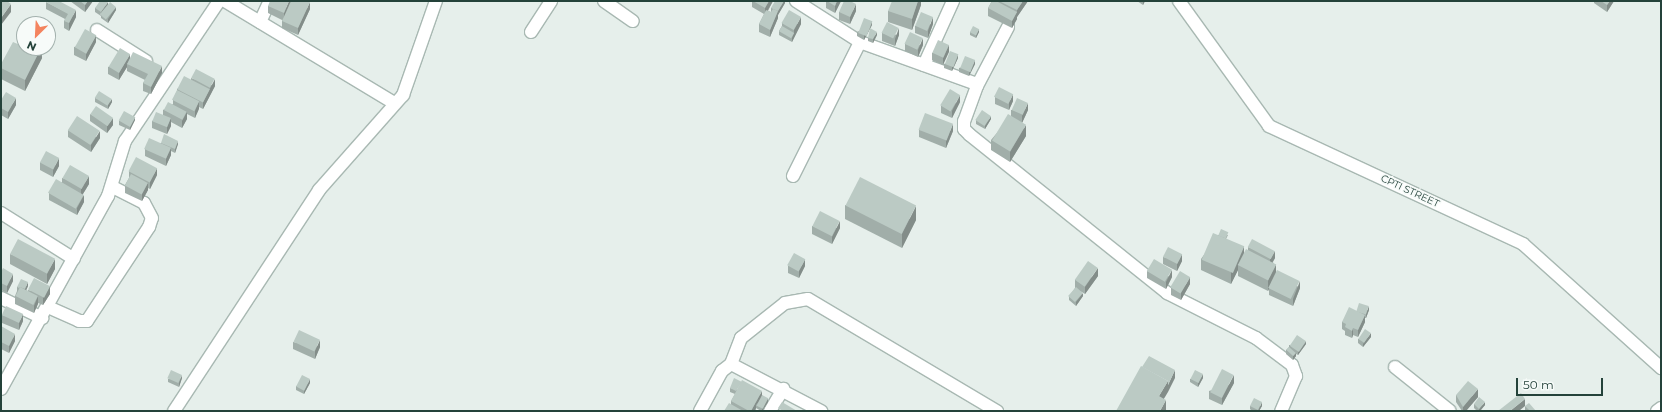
<!DOCTYPE html>
<html>
<head>
<meta charset="utf-8">
<style>
	body { margin:0 }
	#map { position:relative; width:1662px; height:412px; overflow:hidden; background:#e6efeb; font-family:Montserrat,sans-serif }
	div>[style] { position:absolute }
	[style*='--x'] { left:calc(var(--x)*1px); top:calc(var(--y)*1px); width:calc(var(--w)*1px); rotate:calc(var(--a)*1deg) }
	.roads { filter:drop-shadow(1px 0 #a8b8b2) drop-shadow(-1px 0 #a8b8b2) drop-shadow(0 1px #a8b8b2) drop-shadow(0 -1px #a8b8b2) }
	.minor>* { height:12px; margin:-6px; padding:0 6px; transform-origin:6px; border-radius:6px; background:#fff }
	.wall>* { inset:0; background:#a1aea9 }
	.shaded-wall>* { inset:0; background:#838d89 }
	.building>* { inset:0; background:#bbcac4; transform-origin:0 0 }
	span { translate:-50% -50%; white-space:nowrap; text-align:center; line-height:1.15; -webkit-text-stroke:3px #f7fbf9; paint-order:stroke }
	.street-label { font-size:10px; color:#24423a }
	.frame { position:absolute; inset:0; border:2px solid #24423a; pointer-events:none }
	.north { position:absolute; left:16px; top:16px; width:40px; height:40px; box-sizing:border-box; background:#f7fbf9; border:1px solid #a3b1ad; border-radius:50%; rotate:204deg; font-size:11px; font-weight:700; line-height:16px; text-align:center; color:#24423a }
	.north::after { content:''; display:block; margin:auto; width:14px; height:18px; background:#f4845f; clip-path:polygon(50% 0,100% 100%,50% 72%,0 100%) }
	.scale { position:absolute; left:1516px; top:378px; width:87px; height:18px; box-sizing:border-box; border:2px solid #24423a; border-top:0; padding-left:5px; font-size:12px; line-height:14px; white-space:nowrap; color:#24423a; -webkit-text-stroke:3px #f7fbf9; paint-order:stroke }
</style>
</head>
<body>
<div id="map">
	<div class="roads">
		<div class="minor">
			<i style="--x:225;--y:1;--w:197;--a:31.1"></i>
			<i style="--x:604;--y:1;--w:35;--a:35"></i>
			<i style="--x:796;--y:1;--w:76;--a:32.6"></i>
			<i style="--x:860;--y:42;--w:121;--a:19.8"></i>
			<i style="--x:974;--y:83;--w:4;--a:45"></i>
			<i style="--x:977;--y:86;--w:37;--a:110"></i>
			<i style="--x:964;--y:121;--w:8;--a:90"></i>
			<i style="--x:964;--y:129;--w:8;--a:45"></i>
			<i style="--x:970;--y:135;--w:253;--a:38.7"></i>
			<i style="--x:1167;--y:293;--w:100;--a:26.8"></i>
			<i style="--x:1256;--y:338;--w:45;--a:36.9"></i>
			<i style="--x:1292;--y:365;--w:12;--a:70"></i>
			<i style="--x:1296;--y:376;--w:38;--a:113"></i>
			<i style="--x:1179;--y:1;--w:154;--a:54.2"></i>
			<i style="--x:1269;--y:126;--w:280;--a:24.9"></i>
			<i style="--x:1523;--y:244;--w:186;--a:41.9"></i>
			<i style="--x:260;--y:22;--w:23;--a:-65"></i>
			<i style="--x:97;--y:30;--w:58;--a:32.3"></i>
			<i style="--x:531;--y:32;--w:37;--a:-57"></i>
			<i style="--x:924;--y:65;--w:70;--a:-65.6"></i>
			<i style="--x:977;--y:86;--w:67;--a:-62.3"></i>
			<i style="--x:793;--y:176;--w:150;--a:-63.4"></i>
			<i style="--x:1;--y:213;--w:86;--a:32.2"></i>
			<i style="--x:1;--y:298;--w:46;--a:26"></i>
			<i style="--x:48;--y:307;--w:34;--a:24"></i>
			<i style="--x:79;--y:321;--w:8;--a:0"></i>
			<i style="--x:87;--y:321;--w:113;--a:-56.6"></i>
			<i style="--x:149;--y:227;--w:9;--a:-72"></i>
			<i style="--x:152;--y:218;--w:17;--a:-118"></i>
			<i style="--x:144;--y:203;--w:36;--a:-153"></i>
			<i style="--x:731;--y:364;--w:102;--a:27.6"></i>
			<i style="--x:1395;--y:367;--w:70;--a:38.7"></i>
			<i style="--x:1;--y:389;--w:221;--a:-61"></i>
			<i style="--x:108;--y:196;--w:58;--a:-72.8"></i>
			<i style="--x:125;--y:141;--w:169;--a:-56.1"></i>
			<i style="--x:174;--y:411;--w:264;--a:-56.7"></i>
			<i style="--x:319;--y:190;--w:127;--a:-48.5"></i>
			<i style="--x:403;--y:95;--w:100;--a:-70.7"></i>
			<i style="--x:700;--y:411;--w:46;--a:-61.2"></i>
			<i style="--x:722;--y:371;--w:11;--a:-38"></i>
			<i style="--x:731;--y:364;--w:28;--a:-69"></i>
			<i style="--x:741;--y:338;--w:56;--a:-38.5"></i>
			<i style="--x:785;--y:303;--w:23;--a:-10"></i>
			<i style="--x:808;--y:299;--w:220;--a:30.7"></i>
			<i style="--x:770;--y:411;--w:26;--a:-59"></i>
			<i style="--x:1657;--y:411;--w:5;--a:-37"></i>
		</div>
	</div>
	<div class="wall">
		<i style="clip-path:polygon(70px 1px,93px 1px,85px 12px)"></i>
		<i style="clip-path:polygon(752px 1px,773px 1px,768px 11px,771px 12px,771px 8px,785px 1px,785px 3px,778px 15px,778px 18px,770px 37px,759px 32px,759px 24px,764px 14px,752px 7px)"></i>
		<i style="clip-path:polygon(826px 1px,841px 1px,835px 13px,826px 8px)"></i>
		<i style="clip-path:polygon(921px 1px,921px 5px,912px 30px,888px 22px,888px 11px)"></i>
		<i style="clip-path:polygon(992px 1px,1028px 1px,1017px 17px,1017px 19px,1012px 28px,988px 16px,988px 8px)"></i>
		<i style="clip-path:polygon(1137px 1px,1145px 1px,1143px 5px)"></i>
		<i style="clip-path:polygon(1594px 1px,1614px 1px,1607px 12px,1594px 3px)"></i>
		<i style="clip-path:polygon(46px 2px,76px 17px,69px 31px,64px 28px,64px 21px,65px 19px,46px 9px)"></i>
		<i style="clip-path:polygon(108px 5px,116px 10px,108px 23px,101px 18px,101px 15px,101px 16px,95px 12px,95px 8px)"></i>
		<i style="clip-path:polygon(268px 6px,310px 9px,298px 35px,282px 28px,282px 20px,268px 13px)"></i>
		<i style="clip-path:polygon(856px 11px,850px 24px,839px 20px,839px 12px)"></i>
		<i style="clip-path:polygon(782px 23px,801px 24px,792px 42px,779px 35px,779px 31px,782px 26px)"></i>
		<i style="clip-path:polygon(933px 24px,928px 38px,915px 33px,915px 26px)"></i>
		<i style="clip-path:polygon(872px 25px,864px 40px,857px 36px,857px 32px)"></i>
		<i style="clip-path:polygon(970px 32px,979px 32px,976px 38px,970px 35px)"></i>
		<i style="clip-path:polygon(882px 33px,899px 35px,895px 46px,882px 41px)"></i>
		<i style="clip-path:polygon(877px 35px,873px 43px,868px 41px,868px 38px)"></i>
		<i style="clip-path:polygon(96px 42px,86px 61px,74px 55px,74px 47px)"></i>
		<i style="clip-path:polygon(905px 44px,923px 45px,918px 57px,905px 51px)"></i>
		<i style="clip-path:polygon(20px 45px,42px 48px,42px 58px,25px 91px,1px 79px,1px 64px)"></i>
		<i style="clip-path:polygon(949px 45px,943px 65px,932px 60px,932px 53px)"></i>
		<i style="clip-path:polygon(130px 58px,162px 73px,151px 94px,143px 91px,143px 83px,145px 80px,127px 71px,127px 67px,119px 80px,108px 74px,108px 67px)"></i>
		<i style="clip-path:polygon(958px 58px,952px 71px,944px 68px,944px 64px)"></i>
		<i style="clip-path:polygon(975px 64px,969px 76px,959px 72px,959px 68px)"></i>
		<i style="clip-path:polygon(191px 78px,215px 86px,203px 109px,199px 107px,195px 118px,187px 114px,187px 119px,182px 128px,171px 122px,171px 126px,167px 134px,152px 128px,152px 121px,163px 115px,163px 110px,173px 104px,173px 100px,177px 91px,177px 89px,191px 80px)"></i>
		<i style="clip-path:polygon(995px 97px,1013px 101px,1009px 110px,995px 104px)"></i>
		<i style="clip-path:polygon(95px 98px,112px 102px,108px 109px,95px 102px)"></i>
		<i style="clip-path:polygon(1px 100px,16px 105px,8px 119px,1px 115px)"></i>
		<i style="clip-path:polygon(960px 102px,952px 118px,941px 113px,941px 106px)"></i>
		<i style="clip-path:polygon(1011px 110px,1028px 110px,1022px 123px,1026px 136px,1010px 162px,991px 150px,991px 140px,1011px 116px)"></i>
		<i style="clip-path:polygon(90px 114px,113px 125px,107px 133px,90px 121px)"></i>
		<i style="clip-path:polygon(991px 119px,985px 129px,976px 124px,976px 120px)"></i>
		<i style="clip-path:polygon(135px 120px,130px 130px,119px 125px,119px 121px)"></i>
		<i style="clip-path:polygon(68px 130px,100px 138px,91px 152px,68px 137px)"></i>
		<i style="clip-path:polygon(919px 130px,953px 131px,946px 148px,919px 137px)"></i>
		<i style="clip-path:polygon(161px 143px,178px 144px,175px 153px,171px 151px,171px 155px,166px 166px,145px 156px,145px 149px)"></i>
		<i style="clip-path:polygon(40px 162px,59px 166px,53px 177px,40px 170px)"></i>
		<i style="clip-path:polygon(129px 171px,157px 175px,150px 189px,148px 188px,148px 190px,142px 201px,125px 193px,125px 185px,129px 178px)"></i>
		<i style="clip-path:polygon(62px 178px,89px 184px,83px 194px,84px 202px,77px 215px,49px 200px,49px 193px,62px 182px)"></i>
		<i style="clip-path:polygon(845px 205px,916px 220px,902px 248px,845px 219px)"></i>
		<i style="clip-path:polygon(812px 226px,840px 228px,832px 244px,812px 234px)"></i>
		<i style="clip-path:polygon(1218px 235px,1228px 235px,1226px 239px,1244px 254px,1248px 250px,1248px 247px,1275px 258px,1273px 262px,1276px 272px,1300px 288px,1293px 306px,1269px 295px,1269px 288px,1270px 286px,1268px 291px,1238px 276px,1238px 270px,1231px 284px,1201px 270px,1201px 259px)"></i>
		<i style="clip-path:polygon(10px 254px,55px 269px,47px 284px,10px 264px)"></i>
		<i style="clip-path:polygon(1163px 257px,1182px 261px,1177px 271px,1163px 264px)"></i>
		<i style="clip-path:polygon(788px 266px,805px 266px,799px 278px,788px 273px)"></i>
		<i style="clip-path:polygon(1147px 271px,1172px 277px,1166px 289px,1147px 278px)"></i>
		<i style="clip-path:polygon(1px 272px,13px 281px,7px 293px,1px 290px)"></i>
		<i style="clip-path:polygon(1098px 276px,1085px 294px,1080px 291px,1083px 296px,1076px 306px,1069px 300px,1069px 297px,1075px 288px,1075px 280px)"></i>
		<i style="clip-path:polygon(1190px 284px,1181px 300px,1171px 295px,1171px 288px)"></i>
		<i style="clip-path:polygon(28px 286px,26px 290px,28px 291px,28px 290px,50px 294px,43px 305px,38px 303px,34px 313px,15px 304px,15px 296px,17px 291px,17px 287px)"></i>
		<i style="clip-path:polygon(1369px 310px,1366px 318px,1365px 318px,1365px 322px,1358px 337px,1353px 335px,1352px 338px,1345px 335px,1345px 331px,1342px 329px,1342px 322px,1357px 311px)"></i>
		<i style="clip-path:polygon(2px 315px,23px 321px,19px 330px,2px 323px)"></i>
		<i style="clip-path:polygon(1px 326px,15px 341px,9px 353px,1px 349px)"></i>
		<i style="clip-path:polygon(1371px 337px,1363px 347px,1358px 343px,1358px 339px)"></i>
		<i style="clip-path:polygon(293px 342px,320px 347px,315px 359px,293px 349px)"></i>
		<i style="clip-path:polygon(1306px 344px,1298px 355px,1296px 354px,1296px 356px,1293px 360px,1286px 354px,1286px 350px,1289px 347px,1289px 345px)"></i>
		<i style="clip-path:polygon(182px 378px,179px 387px,168px 382px,168px 379px)"></i>
		<i style="clip-path:polygon(1203px 378px,1198px 387px,1190px 382px,1190px 379px)"></i>
		<i style="clip-path:polygon(310px 383px,304px 394px,296px 390px,296px 386px)"></i>
		<i style="clip-path:polygon(1234px 383px,1222px 405px,1209px 399px,1209px 391px)"></i>
		<i style="clip-path:polygon(730px 388px,762px 395px,768px 402px,763px 411px,761px 411px,756px 408px,755px 411px,724px 411px,731px 404px,731px 401px,735px 394px,730px 392px)"></i>
		<i style="clip-path:polygon(1456px 395px,1478px 397px,1466px 411px,1462px 411px,1456px 402px)"></i>
		<i style="clip-path:polygon(1474px 404px,1485px 405px,1480px 411px,1477px 411px,1474px 408px)"></i>
		<i style="clip-path:polygon(1250px 406px,1262px 406px,1259px 411px,1252px 411px,1250px 409px)"></i>
		<i style="clip-path:polygon(1525px 406px,1536px 411px,1526px 411px,1525px 410px)"></i>
	</div>
	<div class="shaded-wall">
		<i style="clip-path:polygon(88px 1px,93px 1px,85px 12px,85px 5px)"></i>
		<i style="clip-path:polygon(289px 1px,292px 1px,284px 20px,284px 13px)"></i>
		<i style="clip-path:polygon(769px 1px,773px 1px,765px 15px,765px 8px)"></i>
		<i style="clip-path:polygon(784px 1px,785px 1px,785px 3px,778px 15px,778px 11px)"></i>
		<i style="clip-path:polygon(837px 1px,841px 1px,835px 13px,835px 6px)"></i>
		<i style="clip-path:polygon(918px 1px,921px 1px,921px 5px,912px 30px,912px 19px)"></i>
		<i style="clip-path:polygon(1023px 1px,1028px 1px,1017px 17px,1017px 10px)"></i>
		<i style="clip-path:polygon(1143px 1px,1145px 1px,1143px 5px)"></i>
		<i style="clip-path:polygon(1610px 1px,1614px 1px,1607px 12px,1607px 5px)"></i>
		<i style="clip-path:polygon(108px 2px,108px 6px,101px 16px,101px 12px)"></i>
		<i style="clip-path:polygon(310px 2px,310px 9px,298px 35px,298px 28px)"></i>
		<i style="clip-path:polygon(11px 4px,11px 12px,1px 25px,1px 18px)"></i>
		<i style="clip-path:polygon(856px 4px,856px 11px,850px 24px,850px 17px)"></i>
		<i style="clip-path:polygon(116px 7px,116px 10px,108px 23px,108px 19px)"></i>
		<i style="clip-path:polygon(76px 10px,76px 17px,69px 31px,69px 23px)"></i>
		<i style="clip-path:polygon(778px 11px,778px 18px,770px 37px,770px 30px)"></i>
		<i style="clip-path:polygon(1017px 12px,1017px 19px,1012px 28px,1012px 21px)"></i>
		<i style="clip-path:polygon(801px 17px,801px 24px,792px 42px,792px 38px,794px 33px,794px 30px)"></i>
		<i style="clip-path:polygon(933px 17px,933px 24px,928px 38px,928px 31px)"></i>
		<i style="clip-path:polygon(872px 21px,872px 25px,864px 40px,864px 36px)"></i>
		<i style="clip-path:polygon(899px 28px,899px 35px,895px 46px,895px 39px)"></i>
		<i style="clip-path:polygon(979px 29px,979px 32px,976px 38px,976px 35px)"></i>
		<i style="clip-path:polygon(877px 32px,877px 35px,873px 43px,873px 39px)"></i>
		<i style="clip-path:polygon(96px 35px,96px 42px,86px 61px,86px 54px)"></i>
		<i style="clip-path:polygon(923px 38px,923px 45px,918px 57px,918px 50px)"></i>
		<i style="clip-path:polygon(949px 45px,949px 52px,943px 65px,943px 58px)"></i>
		<i style="clip-path:polygon(41px 48px,42px 58px,25px 91px,25px 80px)"></i>
		<i style="clip-path:polygon(130px 54px,130px 61px,127px 64px,127px 67px,119px 80px,119px 73px)"></i>
		<i style="clip-path:polygon(958px 54px,958px 58px,952px 71px,952px 67px)"></i>
		<i style="clip-path:polygon(975px 60px,975px 64px,969px 76px,969px 73px)"></i>
		<i style="clip-path:polygon(162px 66px,162px 73px,151px 94px,151px 87px)"></i>
		<i style="clip-path:polygon(215px 79px,215px 86px,203px 109px,203px 102px)"></i>
		<i style="clip-path:polygon(1013px 94px,1013px 101px,1009px 110px,1009px 103px)"></i>
		<i style="clip-path:polygon(960px 95px,960px 102px,952px 118px,952px 111px)"></i>
		<i style="clip-path:polygon(16px 98px,16px 105px,8px 119px,8px 112px)"></i>
		<i style="clip-path:polygon(112px 99px,112px 102px,108px 109px,108px 105px)"></i>
		<i style="clip-path:polygon(199px 101px,199px 109px,195px 118px,195px 111px)"></i>
		<i style="clip-path:polygon(1028px 103px,1028px 110px,1022px 123px,1022px 116px)"></i>
		<i style="clip-path:polygon(187px 112px,187px 119px,182px 128px,182px 121px)"></i>
		<i style="clip-path:polygon(991px 116px,991px 119px,985px 129px,985px 126px)"></i>
		<i style="clip-path:polygon(135px 117px,135px 120px,130px 130px,130px 127px)"></i>
		<i style="clip-path:polygon(113px 118px,113px 125px,107px 133px,107px 126px)"></i>
		<i style="clip-path:polygon(171px 118px,171px 126px,167px 134px,167px 127px)"></i>
		<i style="clip-path:polygon(953px 124px,953px 131px,946px 148px,946px 141px)"></i>
		<i style="clip-path:polygon(1026px 125px,1026px 136px,1010px 162px,1010px 152px)"></i>
		<i style="clip-path:polygon(100px 131px,100px 138px,91px 152px,91px 145px)"></i>
		<i style="clip-path:polygon(178px 141px,178px 144px,175px 153px,175px 149px)"></i>
		<i style="clip-path:polygon(171px 148px,171px 155px,166px 166px,166px 158px)"></i>
		<i style="clip-path:polygon(59px 158px,59px 166px,53px 177px,53px 170px)"></i>
		<i style="clip-path:polygon(157px 168px,157px 175px,150px 189px,150px 182px)"></i>
		<i style="clip-path:polygon(89px 176px,89px 184px,81px 197px,81px 189px)"></i>
		<i style="clip-path:polygon(148px 183px,148px 190px,142px 201px,142px 194px)"></i>
		<i style="clip-path:polygon(84px 195px,84px 202px,77px 215px,77px 208px)"></i>
		<i style="clip-path:polygon(916px 206px,916px 220px,902px 248px,902px 234px)"></i>
		<i style="clip-path:polygon(840px 221px,840px 228px,832px 244px,832px 237px)"></i>
		<i style="clip-path:polygon(1244px 246px,1244px 257px,1238px 265px,1238px 270px,1231px 284px,1231px 273px)"></i>
		<i style="clip-path:polygon(1275px 251px,1275px 258px,1270px 266px,1270px 259px)"></i>
		<i style="clip-path:polygon(1182px 254px,1182px 261px,1177px 271px,1177px 263px)"></i>
		<i style="clip-path:polygon(55px 259px,55px 269px,47px 284px,47px 273px)"></i>
		<i style="clip-path:polygon(805px 259px,805px 266px,799px 278px,799px 271px)"></i>
		<i style="clip-path:polygon(1276px 264px,1276px 274px,1268px 291px,1268px 280px)"></i>
		<i style="clip-path:polygon(1098px 268px,1098px 276px,1085px 294px,1085px 287px)"></i>
		<i style="clip-path:polygon(1172px 270px,1172px 277px,1166px 289px,1166px 282px)"></i>
		<i style="clip-path:polygon(13px 274px,13px 281px,7px 293px,7px 286px)"></i>
		<i style="clip-path:polygon(1190px 277px,1190px 284px,1181px 300px,1181px 293px)"></i>
		<i style="clip-path:polygon(1300px 281px,1300px 288px,1293px 306px,1293px 299px)"></i>
		<i style="clip-path:polygon(28px 282px,28px 286px,24px 295px,24px 291px)"></i>
		<i style="clip-path:polygon(50px 286px,50px 294px,43px 305px,43px 298px)"></i>
		<i style="clip-path:polygon(1083px 293px,1083px 296px,1076px 306px,1076px 302px)"></i>
		<i style="clip-path:polygon(38px 296px,38px 304px,34px 313px,34px 306px)"></i>
		<i style="clip-path:polygon(1369px 306px,1369px 310px,1366px 318px,1366px 314px)"></i>
		<i style="clip-path:polygon(23px 314px,23px 321px,19px 330px,19px 323px)"></i>
		<i style="clip-path:polygon(1365px 315px,1365px 322px,1358px 337px,1358px 330px)"></i>
		<i style="clip-path:polygon(1353px 328px,1353px 335px,1352px 338px,1352px 331px)"></i>
		<i style="clip-path:polygon(1371px 333px,1371px 337px,1363px 347px,1363px 344px)"></i>
		<i style="clip-path:polygon(15px 334px,15px 341px,9px 353px,9px 346px)"></i>
		<i style="clip-path:polygon(320px 340px,320px 347px,315px 359px,315px 351px)"></i>
		<i style="clip-path:polygon(1306px 341px,1306px 344px,1298px 355px,1298px 351px)"></i>
		<i style="clip-path:polygon(1296px 353px,1296px 356px,1293px 360px,1293px 356px)"></i>
		<i style="clip-path:polygon(1175px 370px,1175px 378px,1168px 392px,1168px 385px)"></i>
		<i style="clip-path:polygon(1203px 374px,1203px 378px,1198px 387px,1198px 383px)"></i>
		<i style="clip-path:polygon(182px 375px,182px 378px,179px 387px,179px 383px)"></i>
		<i style="clip-path:polygon(1234px 375px,1234px 383px,1222px 405px,1222px 398px)"></i>
		<i style="clip-path:polygon(310px 379px,310px 383px,304px 394px,304px 391px)"></i>
		<i style="clip-path:polygon(1168px 381px,1168px 392px,1159px 407px,1159px 396px)"></i>
		<i style="clip-path:polygon(1478px 389px,1478px 397px,1466px 411px,1463px 411px,1463px 407px)"></i>
		<i style="clip-path:polygon(762px 391px,762px 398px,756px 405px,756px 408px,755px 411px,751px 411px)"></i>
		<i style="clip-path:polygon(768px 398px,768px 402px,762px 411px,762px 408px)"></i>
		<i style="clip-path:polygon(1525px 399px,1525px 406px,1519px 411px,1510px 411px)"></i>
		<i style="clip-path:polygon(1166px 400px,1166px 411px,1160px 411px)"></i>
		<i style="clip-path:polygon(1262px 402px,1262px 406px,1259px 411px,1258px 411px)"></i>
		<i style="clip-path:polygon(1485px 402px,1485px 405px,1480px 411px,1479px 411px,1479px 409px)"></i>
	</div>
	<div class="building">
		<i style="clip-path:polygon(1px 1px,7px 1px,11px 4px,1px 18px)"></i>
		<i style="clip-path:polygon(46px 1px,59px 1px,76px 10px,69px 23px,64px 21px,68px 14px,46px 2px)"></i>
		<i style="clip-path:polygon(80px 1px,88px 1px,85px 5px)"></i>
		<i style="clip-path:polygon(100px 1px,106px 1px,108px 2px,101px 12px,95px 8px)"></i>
		<i style="clip-path:polygon(270px 1px,289px 1px,284px 13px,268px 6px)"></i>
		<i style="clip-path:polygon(291px 1px,307px 1px,310px 2px,298px 28px,282px 21px)"></i>
		<i style="clip-path:polygon(753px 1px,769px 1px,765px 8px)"></i>
		<i style="clip-path:polygon(775px 1px,784px 1px,778px 11px,771px 8px)"></i>
		<i style="clip-path:polygon(827px 1px,837px 1px,835px 6px)"></i>
		<i style="clip-path:polygon(844px 1px,850px 1px,856px 4px,850px 17px,839px 12px)"></i>
		<i style="clip-path:polygon(892px 1px,918px 1px,912px 19px,888px 11px)"></i>
		<i style="clip-path:polygon(992px 1px,996px 1px,1017px 12px,1012px 21px,988px 8px)"></i>
		<i style="clip-path:polygon(999px 1px,1023px 1px,1017px 10px)"></i>
		<i style="clip-path:polygon(1601px 1px,1610px 1px,1607px 5px)"></i>
		<i style="left:110px;top:2px;width:8px;height:16px;rotate:40deg"></i>
		<i style="clip-path:polygon(773px 9px,778px 11px,770px 30px,759px 24px,766px 10px,771px 12px)"></i>
		<i style="left:789px;top:10px;width:14px;height:15px;rotate:30deg"></i>
		<i style="left:921px;top:12px;width:13px;height:15px;rotate:23deg"></i>
		<i style="left:864px;top:18px;width:9px;height:16px;rotate:21deg"></i>
		<i style="left:887px;top:22px;width:13px;height:12px;rotate:27deg"></i>
		<i style="left:782px;top:26px;width:14px;height:6px;rotate:30deg"></i>
		<i style="left:973px;top:26px;width:7px;height:7px;rotate:27deg"></i>
		<i style="clip-path:polygon(870px 28px,877px 32px,873px 39px,868px 38px)"></i>
		<i style="left:85px;top:29px;width:13px;height:21px;rotate:29deg"></i>
		<i style="left:910px;top:32px;width:14px;height:13px;rotate:25deg"></i>
		<i style="clip-path:polygon(24px 38px,24px 48px,41px 48px,25px 80px,1px 68px,1px 64px,13px 42px,20px 45px)"></i>
		<i style="left:938px;top:40px;width:12px;height:14px;rotate:24deg"></i>
		<i style="left:120px;top:48px;width:12px;height:22px;rotate:31deg"></i>
		<i style="left:950px;top:51px;width:9px;height:14px;rotate:21deg"></i>
		<i style="clip-path:polygon(133px 52px,162px 66px,151px 87px,143px 83px,148px 74px,127px 64px)"></i>
		<i style="left:965px;top:56px;width:11px;height:13px;rotate:22deg"></i>
		<i style="left:196px;top:69px;width:21px;height:10px;rotate:28deg"></i>
		<i style="left:184px;top:76px;width:29px;height:15px;rotate:27deg"></i>
		<i style="left:999px;top:87px;width:16px;height:11px;rotate:27deg"></i>
		<i style="left:950px;top:89px;width:12px;height:19px;rotate:31deg"></i>
		<i style="left:177px;top:90px;width:25px;height:11px;rotate:27deg"></i>
		<i style="left:99px;top:91px;width:15px;height:8px;rotate:32deg"></i>
		<i style="clip-path:polygon(6px 92px,16px 98px,8px 112px,1px 108px,1px 100px)"></i>
		<i style="left:1017px;top:98px;width:12px;height:13px;rotate:24deg"></i>
		<i style="left:168px;top:102px;width:21px;height:9px;rotate:28deg"></i>
		<i style="left:96px;top:106px;width:21px;height:10px;rotate:35deg"></i>
		<i style="left:982px;top:110px;width:11px;height:12px;rotate:34deg"></i>
		<i style="left:124px;top:111px;width:13px;height:11px;rotate:29deg"></i>
		<i style="left:156px;top:112px;width:16px;height:10px;rotate:22deg"></i>
		<i style="left:925px;top:113px;width:30px;height:18px;rotate:21deg"></i>
		<i style="left:1008px;top:114px;width:21px;height:31px;rotate:31deg"></i>
		<i style="left:77px;top:116px;width:27px;height:17px;rotate:33deg"></i>
		<i style="clip-path:polygon(164px 134px,178px 141px,175px 149px,161px 143px)"></i>
		<i style="left:149px;top:138px;width:24px;height:12px;rotate:24deg"></i>
		<i style="left:46px;top:151px;width:15px;height:13px;rotate:28deg"></i>
		<i style="left:136px;top:157px;width:24px;height:16px;rotate:28deg"></i>
		<i style="left:70px;top:165px;width:22px;height:15px;rotate:30deg"></i>
		<i style="left:131px;top:174px;width:19px;height:13px;rotate:28deg"></i>
		<i style="left:860px;top:177px;width:63px;height:32px;rotate:27deg"></i>
		<i style="left:56px;top:179px;width:32px;height:16px;rotate:30deg"></i>
		<i style="left:820px;top:211px;width:22px;height:17px;rotate:27deg"></i>
		<i style="left:1221px;top:229px;width:8px;height:7px;rotate:23deg"></i>
		<i style="left:1213px;top:233px;width:34px;height:29px;rotate:23deg"></i>
		<i style="left:18px;top:239px;width:42px;height:17px;rotate:28deg"></i>
		<i style="left:1252px;top:239px;width:26px;height:9px;rotate:28deg"></i>
		<i style="left:1168px;top:247px;width:16px;height:11px;rotate:27deg"></i>
		<i style="left:1246px;top:249px;width:34px;height:18px;rotate:27deg"></i>
		<i style="left:794px;top:253px;width:13px;height:14px;rotate:29deg"></i>
		<i style="left:1154px;top:259px;width:21px;height:14px;rotate:31deg"></i>
		<i style="left:1088px;top:261px;width:12px;height:23px;rotate:35deg"></i>
		<i style="clip-path:polygon(3px 268px,13px 274px,7px 286px,1px 283px,1px 272px)"></i>
		<i style="left:1277px;top:270px;width:25px;height:20px;rotate:26deg"></i>
		<i style="left:1180px;top:271px;width:12px;height:19px;rotate:31deg"></i>
		<i style="left:34px;top:278px;width:18px;height:13px;rotate:27deg"></i>
		<i style="clip-path:polygon(21px 279px,28px 282px,25px 289px,20px 287px,19px 288px,17px 287px)"></i>
		<i style="left:20px;top:287px;width:20px;height:10px;rotate:27deg"></i>
		<i style="left:1076px;top:287px;width:9px;height:12px;rotate:41deg"></i>
		<i style="left:1359px;top:303px;width:10px;height:9px;rotate:17deg"></i>
		<i style="left:6px;top:306px;width:19px;height:10px;rotate:25deg"></i>
		<i style="clip-path:polygon(1349px 307px,1365px 315px,1358px 330px,1353px 328px,1352px 331px,1345px 327px,1346px 324px,1342px 322px)"></i>
		<i style="clip-path:polygon(1px 326px,15px 334px,9px 346px,1px 342px)"></i>
		<i style="left:1365px;top:329px;width:7px;height:12px;rotate:34deg"></i>
		<i style="left:299px;top:330px;width:23px;height:13px;rotate:25deg"></i>
		<i style="left:1297px;top:335px;width:11px;height:13px;rotate:34deg"></i>
		<i style="left:1289px;top:347px;width:9px;height:4px;rotate:41deg"></i>
		<i style="clip-path:polygon(1149px 356px,1175px 370px,1168px 385px,1168px 381px,1142px 367px)"></i>
		<i style="clip-path:polygon(1141px 366px,1168px 381px,1159px 396px,1166px 400px,1160px 411px,1151px 410px,1151px 411px,1116px 411px)"></i>
		<i style="left:1222px;top:369px;width:13px;height:26px;rotate:27deg"></i>
		<i style="left:171px;top:370px;width:12px;height:9px;rotate:24deg"></i>
		<i style="left:1195px;top:370px;width:9px;height:10px;rotate:27deg"></i>
		<i style="left:302px;top:375px;width:9px;height:13px;rotate:27deg"></i>
		<i style="clip-path:polygon(734px 378px,742px 382px,736px 391px,730px 388px)"></i>
		<i style="clip-path:polygon(742px 380px,762px 391px,751px 411px,749px 411px,731px 401px)"></i>
		<i style="clip-path:polygon(1468px 381px,1478px 389px,1463px 407px,1456px 395px)"></i>
		<i style="clip-path:polygon(1521px 393px,1525px 399px,1510px 411px,1498px 411px)"></i>
		<i style="left:762px;top:395px;width:7px;height:12px;rotate:27deg"></i>
		<i style="clip-path:polygon(1479px 397px,1485px 402px,1479px 409px,1474px 404px)"></i>
		<i style="left:1254px;top:398px;width:9px;height:9px;rotate:27deg"></i>
		<i style="clip-path:polygon(782px 402px,797px 411px,783px 411px,778px 408px)"></i>
		<i style="clip-path:polygon(729px 403px,743px 411px,724px 411px)"></i>
		<i style="clip-path:polygon(1529px 403px,1536px 411px,1530px 411px,1525px 406px)"></i>
	</div>
	<div class="street-label">
		<span style="left:1410px;top:191px;rotate:25deg">CPTI STREET</span>
	</div>
	<div class="frame"></div>
	<div class="north">N</div>
	<div class="scale">50 m</div>
</div>
</body>
</html>
